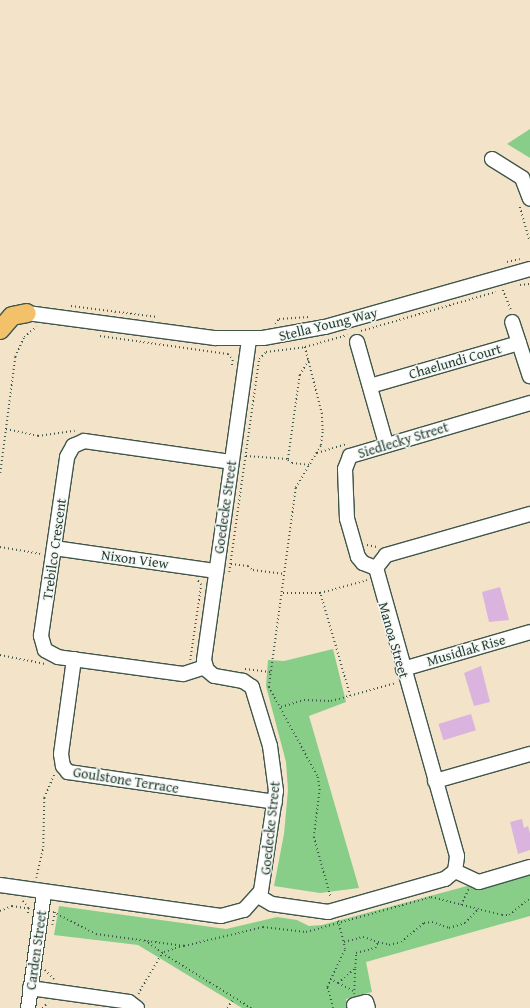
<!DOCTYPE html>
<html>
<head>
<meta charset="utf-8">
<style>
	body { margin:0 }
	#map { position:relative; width:530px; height:1008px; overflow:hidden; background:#f2e3c9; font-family:"Gentium Book Plus",serif }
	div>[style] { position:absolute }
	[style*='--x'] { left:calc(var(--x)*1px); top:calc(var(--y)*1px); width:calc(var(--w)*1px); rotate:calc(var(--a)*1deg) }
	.green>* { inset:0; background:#89ce88 }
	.building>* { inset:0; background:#dab3de; transform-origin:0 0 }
	.path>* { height:1.5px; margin-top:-0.75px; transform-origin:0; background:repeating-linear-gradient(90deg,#3f564a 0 1px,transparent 0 4px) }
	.roads { filter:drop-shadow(1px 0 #3f564a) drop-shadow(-1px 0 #3f564a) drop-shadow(0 1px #3f564a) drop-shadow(0 -1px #3f564a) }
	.minor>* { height:14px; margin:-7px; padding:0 7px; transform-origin:7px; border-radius:7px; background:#fff }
	.major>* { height:18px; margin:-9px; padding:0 9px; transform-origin:9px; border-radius:9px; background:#f4c16b }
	span { translate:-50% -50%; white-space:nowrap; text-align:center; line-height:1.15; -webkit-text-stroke:3px #f6f6f2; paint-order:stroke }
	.street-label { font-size:14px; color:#1f3d34 }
</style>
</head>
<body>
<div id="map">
	<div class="green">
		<i style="clip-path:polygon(530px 129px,530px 158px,507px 144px)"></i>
		<i style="clip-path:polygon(333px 649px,346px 702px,309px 716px,359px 888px,320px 893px,274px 886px,284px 834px,288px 790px,286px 762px,266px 686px,268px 660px,284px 661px)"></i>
		<i style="clip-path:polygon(530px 869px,530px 916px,366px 962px,372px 992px,346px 999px,348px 1008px,242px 1008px,138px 945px,54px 935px,59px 906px,226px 929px,277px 917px,297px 920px,309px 926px,322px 925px)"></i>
	</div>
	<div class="building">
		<i style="clip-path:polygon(500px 587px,509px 620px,489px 622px,482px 592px)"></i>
		<i style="clip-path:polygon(481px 666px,490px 702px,474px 706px,464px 673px)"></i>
		<i style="left:471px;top:714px;width:17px;height:34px;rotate:73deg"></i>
		<i style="clip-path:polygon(522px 819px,524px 828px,528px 826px,530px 833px,530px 850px,518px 854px,510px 822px)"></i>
	</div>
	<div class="path">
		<i style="--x:520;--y:207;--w:35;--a:74"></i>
		<i style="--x:507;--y:262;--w:13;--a:-13"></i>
		<i style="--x:520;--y:285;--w:10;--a:-6"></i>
		<i style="--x:503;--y:290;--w:22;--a:68"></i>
		<i style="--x:71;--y:306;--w:87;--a:7.3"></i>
		<i style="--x:275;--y:324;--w:6;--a:-51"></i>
		<i style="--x:279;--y:319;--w:30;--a:-4"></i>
		<i style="--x:361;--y:331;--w:140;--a:-16.2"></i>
		<i style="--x:100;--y:336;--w:129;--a:8"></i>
		<i style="--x:228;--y:354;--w:8;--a:50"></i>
		<i style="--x:233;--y:360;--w:7;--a:98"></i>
		<i style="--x:305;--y:347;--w:68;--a:75.6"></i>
		<i style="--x:322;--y:413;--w:19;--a:87"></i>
		<i style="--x:323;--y:432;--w:14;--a:98"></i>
		<i style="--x:321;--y:446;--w:49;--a:120.8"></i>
		<i style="--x:296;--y:488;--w:201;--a:97.7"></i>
		<i style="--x:269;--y:687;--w:102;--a:61.4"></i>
		<i style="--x:318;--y:777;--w:12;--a:81"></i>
		<i style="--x:320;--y:789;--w:48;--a:97.1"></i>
		<i style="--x:314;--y:837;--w:63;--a:74.4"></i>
		<i style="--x:309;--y:361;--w:17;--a:123"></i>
		<i style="--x:300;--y:375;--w:86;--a:98"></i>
		<i style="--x:288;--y:460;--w:5;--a:37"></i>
		<i style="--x:292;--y:463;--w:18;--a:6"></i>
		<i style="--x:6;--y:429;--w:33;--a:12"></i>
		<i style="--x:38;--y:436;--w:37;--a:-8"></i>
		<i style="--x:317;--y:453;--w:30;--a:-17"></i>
		<i style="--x:246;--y:456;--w:41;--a:4.2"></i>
		<i style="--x:0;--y:473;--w:117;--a:-82.6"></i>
		<i style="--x:15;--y:357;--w:22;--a:-66"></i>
		<i style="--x:24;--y:337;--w:16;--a:-40"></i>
		<i style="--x:367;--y:545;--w:10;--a:11"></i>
		<i style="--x:0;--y:547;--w:42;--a:9.7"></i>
		<i style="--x:231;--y:564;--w:17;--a:7"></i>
		<i style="--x:248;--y:566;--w:6;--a:39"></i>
		<i style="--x:253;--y:570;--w:32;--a:7"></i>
		<i style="--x:229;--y:572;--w:215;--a:-82"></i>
		<i style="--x:259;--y:359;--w:10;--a:-45"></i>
		<i style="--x:266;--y:352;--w:39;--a:-7"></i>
		<i style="--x:305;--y:347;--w:44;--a:-15.9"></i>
		<i style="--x:283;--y:593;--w:37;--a:0"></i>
		<i style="--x:0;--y:655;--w:46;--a:11.3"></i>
		<i style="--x:190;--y:660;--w:76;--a:-81.7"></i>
		<i style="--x:201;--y:585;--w:6;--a:-129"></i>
		<i style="--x:245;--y:669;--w:26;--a:7"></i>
		<i style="--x:350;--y:696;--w:107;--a:-106.2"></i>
		<i style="--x:320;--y:593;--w:50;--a:-15.2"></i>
		<i style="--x:281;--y:707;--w:24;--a:-17"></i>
		<i style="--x:304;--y:700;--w:27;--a:2"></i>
		<i style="--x:331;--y:701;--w:67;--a:-15.5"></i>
		<i style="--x:36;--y:878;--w:32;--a:-77"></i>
		<i style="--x:43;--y:847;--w:49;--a:-88.8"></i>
		<i style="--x:44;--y:798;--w:25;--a:-67"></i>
		<i style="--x:23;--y:901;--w:9;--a:49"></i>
		<i style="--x:29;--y:908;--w:7;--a:98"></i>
		<i style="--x:461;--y:905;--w:17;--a:-65"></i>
		<i style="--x:0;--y:911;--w:13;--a:-23"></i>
		<i style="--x:12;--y:906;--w:18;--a:9"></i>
		<i style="--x:53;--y:912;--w:48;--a:27.1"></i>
		<i style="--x:96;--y:934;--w:89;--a:7.8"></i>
		<i style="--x:184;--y:946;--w:23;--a:162"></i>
		<i style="--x:162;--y:953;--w:21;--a:-145"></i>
		<i style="--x:52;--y:925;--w:13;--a:-77"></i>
		<i style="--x:344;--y:942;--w:20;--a:-15"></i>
		<i style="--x:363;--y:937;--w:16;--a:18"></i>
		<i style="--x:184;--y:946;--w:81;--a:-13.5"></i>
		<i style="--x:263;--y:927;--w:43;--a:6.6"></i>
		<i style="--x:306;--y:932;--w:130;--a:-15.6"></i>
		<i style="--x:431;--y:897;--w:73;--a:14.2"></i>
		<i style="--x:502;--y:915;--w:7;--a:0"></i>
		<i style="--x:509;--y:915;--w:27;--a:-39"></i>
		<i style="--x:45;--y:970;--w:13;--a:45"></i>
		<i style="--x:330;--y:979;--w:9;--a:27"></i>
		<i style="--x:338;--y:983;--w:23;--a:-41"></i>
		<i style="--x:355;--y:968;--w:15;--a:-86"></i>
		<i style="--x:356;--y:953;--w:20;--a:-15"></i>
		<i style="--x:375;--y:948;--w:7;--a:-63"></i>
		<i style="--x:378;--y:942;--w:11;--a:15"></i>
		<i style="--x:389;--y:945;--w:12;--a:-14"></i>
		<i style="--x:401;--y:942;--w:30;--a:-40"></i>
		<i style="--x:424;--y:923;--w:8;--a:-7"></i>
		<i style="--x:432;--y:922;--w:18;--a:19"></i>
		<i style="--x:449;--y:928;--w:17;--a:-17"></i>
		<i style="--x:465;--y:923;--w:18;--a:-47"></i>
		<i style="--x:338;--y:983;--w:18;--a:27"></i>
		<i style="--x:138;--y:994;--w:48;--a:-59.7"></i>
		<i style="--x:162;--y:953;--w:105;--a:31.7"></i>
		<i style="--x:354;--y:994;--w:26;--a:-88"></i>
		<i style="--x:42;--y:1008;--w:8;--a:-40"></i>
		<i style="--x:227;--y:1008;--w:12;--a:-55"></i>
		<i style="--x:333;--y:1008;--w:22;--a:-106"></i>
		<i style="--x:327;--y:987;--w:42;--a:-64.7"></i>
		<i style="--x:345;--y:949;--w:29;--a:-104"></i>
	</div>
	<div class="roads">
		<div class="minor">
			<i style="--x:492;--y:159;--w:36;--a:32"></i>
			<i style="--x:522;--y:178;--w:22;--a:69"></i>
			<i style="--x:27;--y:313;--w:190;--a:7.6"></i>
			<i style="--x:215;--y:338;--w:48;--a:0"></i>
			<i style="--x:263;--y:338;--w:63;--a:-10.1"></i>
			<i style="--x:325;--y:327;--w:213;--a:-15.8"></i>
			<i style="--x:357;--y:342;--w:106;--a:74.1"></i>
			<i style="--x:519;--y:343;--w:35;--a:72"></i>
			<i style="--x:370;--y:386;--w:155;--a:-16.1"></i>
			<i style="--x:519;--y:343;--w:22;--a:-108"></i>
			<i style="--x:54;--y:548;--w:164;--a:8.1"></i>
			<i style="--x:376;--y:568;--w:14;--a:-159"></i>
			<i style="--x:363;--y:563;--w:8;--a:-130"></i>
			<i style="--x:358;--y:557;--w:40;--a:-106"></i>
			<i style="--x:347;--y:519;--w:50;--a:-92.3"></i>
			<i style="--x:345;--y:469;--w:14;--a:-69"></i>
			<i style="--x:350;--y:456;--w:188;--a:-16.4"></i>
			<i style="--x:74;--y:659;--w:96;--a:97.8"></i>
			<i style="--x:61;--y:754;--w:12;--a:81"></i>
			<i style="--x:63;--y:766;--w:8;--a:50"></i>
			<i style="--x:68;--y:772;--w:209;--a:8.2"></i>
			<i style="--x:205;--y:667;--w:23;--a:162"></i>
			<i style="--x:183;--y:674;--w:126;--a:-172.3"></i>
			<i style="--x:58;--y:657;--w:15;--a:-152"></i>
			<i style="--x:45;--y:650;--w:15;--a:-106"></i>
			<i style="--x:41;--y:636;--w:181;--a:-81.7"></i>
			<i style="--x:67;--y:457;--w:13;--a:-61"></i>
			<i style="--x:73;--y:446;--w:12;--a:-24"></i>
			<i style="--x:84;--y:441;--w:148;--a:8.1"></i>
			<i style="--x:403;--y:669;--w:132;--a:-16.2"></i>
			<i style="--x:435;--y:781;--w:99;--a:-15.9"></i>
			<i style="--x:455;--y:871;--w:26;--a:25"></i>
			<i style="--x:479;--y:882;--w:53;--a:-16.4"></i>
			<i style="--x:0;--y:885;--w:223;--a:8"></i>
			<i style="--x:221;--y:916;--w:24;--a:-15"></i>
			<i style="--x:244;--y:910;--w:25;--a:-48"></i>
			<i style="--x:261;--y:891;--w:101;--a:-81.5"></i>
			<i style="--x:276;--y:791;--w:45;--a:-97.6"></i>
			<i style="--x:270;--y:746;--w:62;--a:-107"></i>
			<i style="--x:252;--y:687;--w:11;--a:-146"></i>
			<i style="--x:243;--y:681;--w:29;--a:-170"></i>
			<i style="--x:214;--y:676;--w:9;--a:-139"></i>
			<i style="--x:207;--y:670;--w:10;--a:-107"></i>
			<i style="--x:204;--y:660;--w:324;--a:-82"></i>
			<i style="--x:258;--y:896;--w:16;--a:30"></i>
			<i style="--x:272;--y:904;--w:57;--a:8.1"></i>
			<i style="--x:328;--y:912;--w:122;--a:-15.8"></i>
			<i style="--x:445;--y:879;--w:13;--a:-39"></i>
			<i style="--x:455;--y:871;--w:15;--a:-82"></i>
			<i style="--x:457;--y:856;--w:299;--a:-105.7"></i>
			<i style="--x:376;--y:568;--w:16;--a:-52"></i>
			<i style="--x:386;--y:555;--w:150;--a:-15.9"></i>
			<i style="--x:30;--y:988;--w:100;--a:8"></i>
			<i style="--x:129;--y:1002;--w:10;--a:37"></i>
			<i style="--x:354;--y:1005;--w:12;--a:-14"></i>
			<i style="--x:366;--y:1002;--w:6;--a:72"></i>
			<i style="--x:28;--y:1008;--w:117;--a:-82.1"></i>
		</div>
		<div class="major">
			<i style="--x:0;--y:330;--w:18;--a:-49"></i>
			<i style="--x:12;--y:316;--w:15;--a:-11"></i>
		</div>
	</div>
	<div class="street-label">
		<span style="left:328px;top:324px;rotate:-14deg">Stella Young Way</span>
		<span style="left:455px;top:361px;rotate:-16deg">Chaelundi Court</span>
		<span style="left:403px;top:440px;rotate:-17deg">Siedlecky Street</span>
		<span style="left:225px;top:507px;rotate:-82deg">Goedecke Street</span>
		<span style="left:54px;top:549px;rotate:-82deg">Trebilco Crescent</span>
		<span style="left:135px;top:559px;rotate:8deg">Nixon View</span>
		<span style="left:394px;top:640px;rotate:74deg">Manoa Street</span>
		<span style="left:466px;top:650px;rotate:-16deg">Musidlak Rise</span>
		<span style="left:126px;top:780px;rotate:9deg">Goulstone Terrace</span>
		<span style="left:270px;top:828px;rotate:-84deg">Goedecke Street</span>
		<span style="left:36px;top:950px;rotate:-82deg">Carden Street</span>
	</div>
</div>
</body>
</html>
